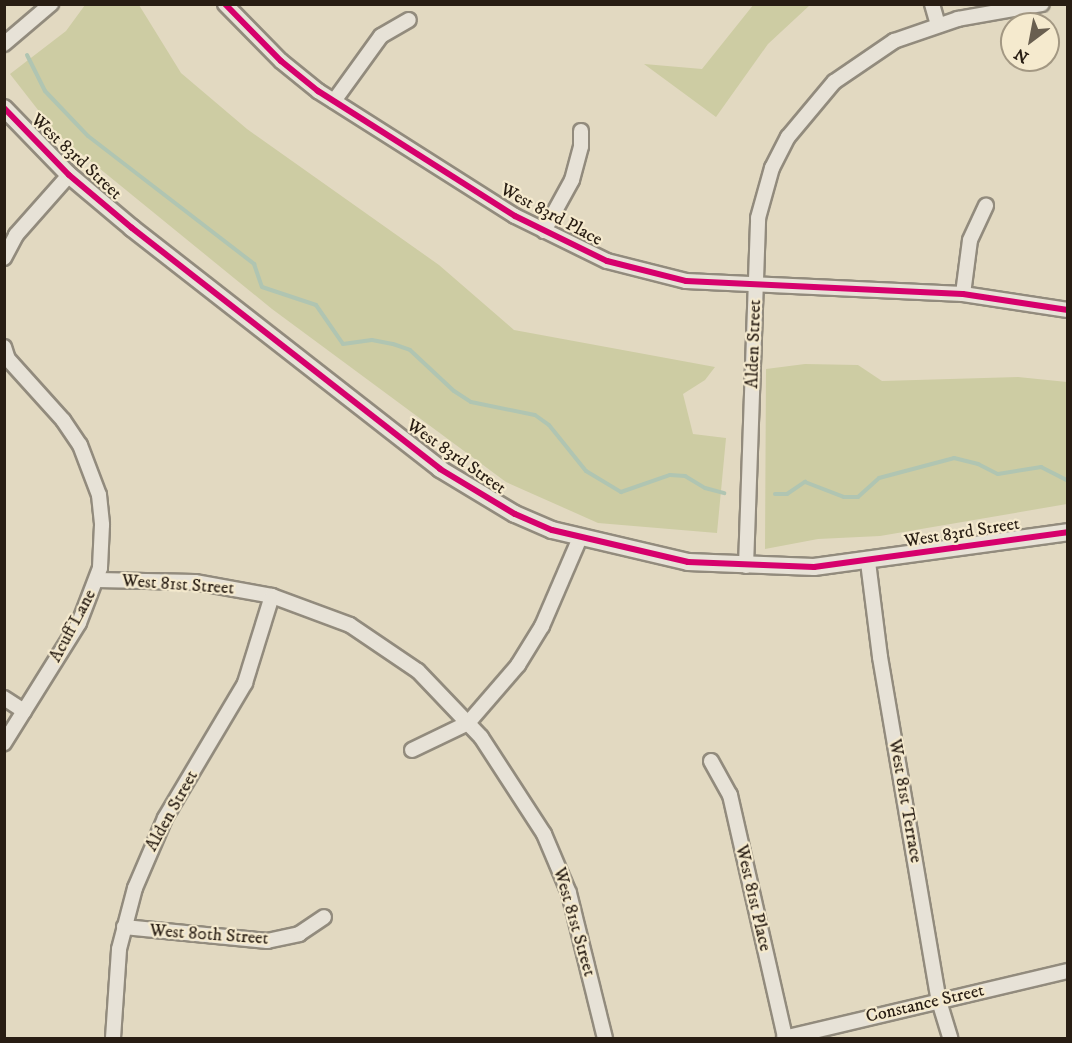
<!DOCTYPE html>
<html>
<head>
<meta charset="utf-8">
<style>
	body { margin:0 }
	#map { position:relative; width:1072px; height:1043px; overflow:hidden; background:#e2d9c1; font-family:"IM FELL DW Pica",serif }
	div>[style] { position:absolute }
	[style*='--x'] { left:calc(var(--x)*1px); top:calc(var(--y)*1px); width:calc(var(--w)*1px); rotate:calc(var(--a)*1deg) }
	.green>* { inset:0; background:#cdcca3 }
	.stream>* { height:4px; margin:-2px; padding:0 2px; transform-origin:2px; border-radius:2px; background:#b0c5b2 }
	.roads { filter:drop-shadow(2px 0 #928b7d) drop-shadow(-2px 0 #928b7d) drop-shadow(0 2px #928b7d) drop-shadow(0 -2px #928b7d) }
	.minor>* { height:14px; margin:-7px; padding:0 7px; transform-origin:7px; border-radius:7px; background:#e7e2d7 }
	.tertiary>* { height:16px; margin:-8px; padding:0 8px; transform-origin:8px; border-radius:8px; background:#e7e2d7 }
	.cycleway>* { height:6px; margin:-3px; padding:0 3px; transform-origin:3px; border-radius:3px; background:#d6006c }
	span { translate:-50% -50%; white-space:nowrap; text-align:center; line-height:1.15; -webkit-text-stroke:4.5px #f5eace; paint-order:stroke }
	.street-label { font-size:18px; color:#281d13 }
	.frame { position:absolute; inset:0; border:6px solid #281d13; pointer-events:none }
	.north { position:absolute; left:1000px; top:12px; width:60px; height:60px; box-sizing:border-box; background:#f5eace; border:2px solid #a39883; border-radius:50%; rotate:212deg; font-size:16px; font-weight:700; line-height:24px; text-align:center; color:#281d13 }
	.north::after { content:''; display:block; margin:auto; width:21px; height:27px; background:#695f50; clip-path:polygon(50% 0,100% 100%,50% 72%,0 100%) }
</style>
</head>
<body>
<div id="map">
	<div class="green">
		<i style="clip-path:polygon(754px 4px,810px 5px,768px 44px,716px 117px,644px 64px,702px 69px)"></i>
		<i style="clip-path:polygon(85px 5px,139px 5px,181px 73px,247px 129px,439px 265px,514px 330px,715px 367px,705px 380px,683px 394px,693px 434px,726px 438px,717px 533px,598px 523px,506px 482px,272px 309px,56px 133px,10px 74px,66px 31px)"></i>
		<i style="clip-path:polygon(805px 364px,858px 365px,882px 381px,1018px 377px,1067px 382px,1067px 504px,880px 536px,818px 539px,765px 549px,766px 369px)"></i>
	</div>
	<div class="stream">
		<i style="--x:27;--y:55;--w:40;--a:63.4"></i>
		<i style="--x:45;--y:91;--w:62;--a:46.3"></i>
		<i style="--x:88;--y:136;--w:210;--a:37.6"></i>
		<i style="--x:254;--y:264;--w:24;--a:71"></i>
		<i style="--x:262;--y:287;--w:57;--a:18.4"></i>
		<i style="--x:316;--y:305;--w:47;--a:55.3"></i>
		<i style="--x:343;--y:344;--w:29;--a:-8"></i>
		<i style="--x:372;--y:340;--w:21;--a:11"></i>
		<i style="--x:393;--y:344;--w:18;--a:19"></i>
		<i style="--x:410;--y:350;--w:60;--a:43"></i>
		<i style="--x:454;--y:391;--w:20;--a:33"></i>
		<i style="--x:471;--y:402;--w:65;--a:11.5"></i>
		<i style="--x:535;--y:415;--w:17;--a:36"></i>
		<i style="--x:549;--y:425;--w:59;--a:51.2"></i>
		<i style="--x:586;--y:471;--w:41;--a:31"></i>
		<i style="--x:621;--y:492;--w:52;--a:-19.1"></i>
		<i style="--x:670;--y:475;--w:15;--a:4"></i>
		<i style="--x:685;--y:476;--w:23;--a:31"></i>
		<i style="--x:705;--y:488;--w:20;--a:15"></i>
		<i style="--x:775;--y:494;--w:12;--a:0"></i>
		<i style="--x:787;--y:494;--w:22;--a:-34"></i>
		<i style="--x:805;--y:482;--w:42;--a:21"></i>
		<i style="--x:844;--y:497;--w:14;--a:0"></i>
		<i style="--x:858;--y:497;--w:28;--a:-42"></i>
		<i style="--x:879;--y:478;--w:78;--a:-14.9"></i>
		<i style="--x:954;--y:458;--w:25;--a:14"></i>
		<i style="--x:978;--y:464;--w:22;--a:27"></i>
		<i style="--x:998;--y:474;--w:44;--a:-9.2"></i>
		<i style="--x:1041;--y:467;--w:30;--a:27"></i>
	</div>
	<div class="roads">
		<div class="minor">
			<i style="--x:225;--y:4;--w:80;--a:45.5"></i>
			<i style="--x:281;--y:61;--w:48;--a:39"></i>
			<i style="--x:318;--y:91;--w:233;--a:32.4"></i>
			<i style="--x:515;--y:216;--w:102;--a:26.1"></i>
			<i style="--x:607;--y:261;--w:81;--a:14.2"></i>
			<i style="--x:686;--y:281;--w:277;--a:2.7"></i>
			<i style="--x:963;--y:294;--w:106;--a:8.7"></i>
			<i style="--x:932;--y:4;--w:22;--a:74"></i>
			<i style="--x:4;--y:44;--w:62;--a:-40.4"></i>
			<i style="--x:334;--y:101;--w:80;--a:-54.1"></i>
			<i style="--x:381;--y:36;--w:32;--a:-30"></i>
			<i style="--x:544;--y:231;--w:58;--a:-61.2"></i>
			<i style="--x:572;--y:180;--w:35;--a:-75"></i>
			<i style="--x:581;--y:146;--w:15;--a:-90"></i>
			<i style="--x:4;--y:258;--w:26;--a:-62"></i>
			<i style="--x:16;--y:235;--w:80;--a:-48.5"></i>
			<i style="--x:963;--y:294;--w:54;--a:-82.6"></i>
			<i style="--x:970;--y:240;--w:38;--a:-65"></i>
			<i style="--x:4;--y:347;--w:13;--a:72"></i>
			<i style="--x:8;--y:359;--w:82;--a:48"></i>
			<i style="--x:63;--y:420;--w:30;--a:56"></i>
			<i style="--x:80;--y:445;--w:53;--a:69.2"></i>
			<i style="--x:99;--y:495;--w:30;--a:84"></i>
			<i style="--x:102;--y:525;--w:43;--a:92.7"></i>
			<i style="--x:100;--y:568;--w:59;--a:110.9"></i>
			<i style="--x:79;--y:623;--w:142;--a:122"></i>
			<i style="--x:868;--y:562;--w:96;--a:82.8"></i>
			<i style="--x:880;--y:657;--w:349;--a:80.3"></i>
			<i style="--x:939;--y:1001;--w:39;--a:73"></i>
			<i style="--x:746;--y:566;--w:348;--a:-88"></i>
			<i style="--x:758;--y:218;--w:52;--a:-74.4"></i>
			<i style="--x:772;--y:168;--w:35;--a:-63"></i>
			<i style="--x:788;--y:137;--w:72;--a:-50.1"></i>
			<i style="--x:834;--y:82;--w:73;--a:-34.3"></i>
			<i style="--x:894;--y:41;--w:68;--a:-19"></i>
			<i style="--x:958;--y:19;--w:85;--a:-10.1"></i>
			<i style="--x:97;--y:580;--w:98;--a:1.2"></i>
			<i style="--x:195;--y:582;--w:78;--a:10.3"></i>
			<i style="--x:272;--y:596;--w:83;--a:20.4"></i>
			<i style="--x:350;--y:625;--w:82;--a:34.1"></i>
			<i style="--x:418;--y:671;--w:91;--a:46.3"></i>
			<i style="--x:481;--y:737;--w:116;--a:57"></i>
			<i style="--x:544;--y:834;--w:64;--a:67"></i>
			<i style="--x:569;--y:893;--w:149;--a:76.1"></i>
			<i style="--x:4;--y:698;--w:24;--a:33"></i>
			<i style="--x:412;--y:750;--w:62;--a:-25.7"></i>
			<i style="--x:468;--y:723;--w:77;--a:-49.2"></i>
			<i style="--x:518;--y:665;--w:46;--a:-58.4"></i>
			<i style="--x:542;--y:626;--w:94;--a:-66.7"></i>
			<i style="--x:711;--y:761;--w:39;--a:61"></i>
			<i style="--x:730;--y:795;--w:249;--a:77.2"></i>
			<i style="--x:124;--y:927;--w:144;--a:5.6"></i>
			<i style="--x:267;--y:941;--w:33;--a:-12"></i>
			<i style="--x:299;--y:934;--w:30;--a:-34"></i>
			<i style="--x:113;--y:1038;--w:89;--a:-86.1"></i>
			<i style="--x:119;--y:949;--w:63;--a:-75.3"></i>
			<i style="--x:135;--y:888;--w:76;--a:-66.8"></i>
			<i style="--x:165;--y:818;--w:157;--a:-59.3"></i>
			<i style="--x:245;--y:683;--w:91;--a:-72.8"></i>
			<i style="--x:784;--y:1038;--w:292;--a:-13.3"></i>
		</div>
		<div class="tertiary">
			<i style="--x:4;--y:108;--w:93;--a:45.9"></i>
			<i style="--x:69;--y:175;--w:82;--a:40.1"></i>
			<i style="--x:132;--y:228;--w:391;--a:38"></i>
			<i style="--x:440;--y:469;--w:87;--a:31"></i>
			<i style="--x:515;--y:514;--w:40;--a:23.4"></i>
			<i style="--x:552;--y:530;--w:140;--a:13.2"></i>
			<i style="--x:688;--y:562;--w:126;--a:2.3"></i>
			<i style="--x:814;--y:567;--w:256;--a:-7.8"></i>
		</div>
	</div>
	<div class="cycleway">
		<i style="--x:225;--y:4;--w:80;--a:45.5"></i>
		<i style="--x:281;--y:61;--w:48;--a:39"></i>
		<i style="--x:318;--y:91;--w:233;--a:32.4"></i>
		<i style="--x:515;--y:216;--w:102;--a:26.1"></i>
		<i style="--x:607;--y:261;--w:81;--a:14.2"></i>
		<i style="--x:686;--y:281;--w:277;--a:2.7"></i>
		<i style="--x:963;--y:294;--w:106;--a:8.7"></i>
		<i style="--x:4;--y:108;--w:93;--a:45.9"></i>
		<i style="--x:69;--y:175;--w:82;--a:40.1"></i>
		<i style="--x:132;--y:228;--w:391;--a:38"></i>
		<i style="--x:440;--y:469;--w:87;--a:31"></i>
		<i style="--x:515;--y:514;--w:40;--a:23.4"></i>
		<i style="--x:552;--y:530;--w:140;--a:13.2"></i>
		<i style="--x:688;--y:562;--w:126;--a:2.3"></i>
		<i style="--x:814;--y:567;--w:256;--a:-7.8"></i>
	</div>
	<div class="street-label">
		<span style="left:76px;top:157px;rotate:43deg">West 83rd Street</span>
		<span style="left:551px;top:215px;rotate:28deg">West 83rd Place</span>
		<span style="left:754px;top:344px;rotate:-88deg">Alden Street</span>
		<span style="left:456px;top:457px;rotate:35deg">West 83rd Street</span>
		<span style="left:962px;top:533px;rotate:-9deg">West 83rd Street</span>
		<span style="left:178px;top:585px;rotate:4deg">West 81st Street</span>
		<span style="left:73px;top:626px;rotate:-62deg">Acuff Lane</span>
		<span style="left:905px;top:801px;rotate:80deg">West 81st Terrace</span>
		<span style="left:172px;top:811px;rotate:-61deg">Alden Street</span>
		<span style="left:753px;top:898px;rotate:77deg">West 81st Place</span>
		<span style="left:574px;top:922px;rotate:74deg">West 81st Street</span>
		<span style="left:209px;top:935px;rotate:4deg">West 80th Street</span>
		<span style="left:925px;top:1004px;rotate:-13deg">Constance Street</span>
	</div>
	<div class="frame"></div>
	<div class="north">N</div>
</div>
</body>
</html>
